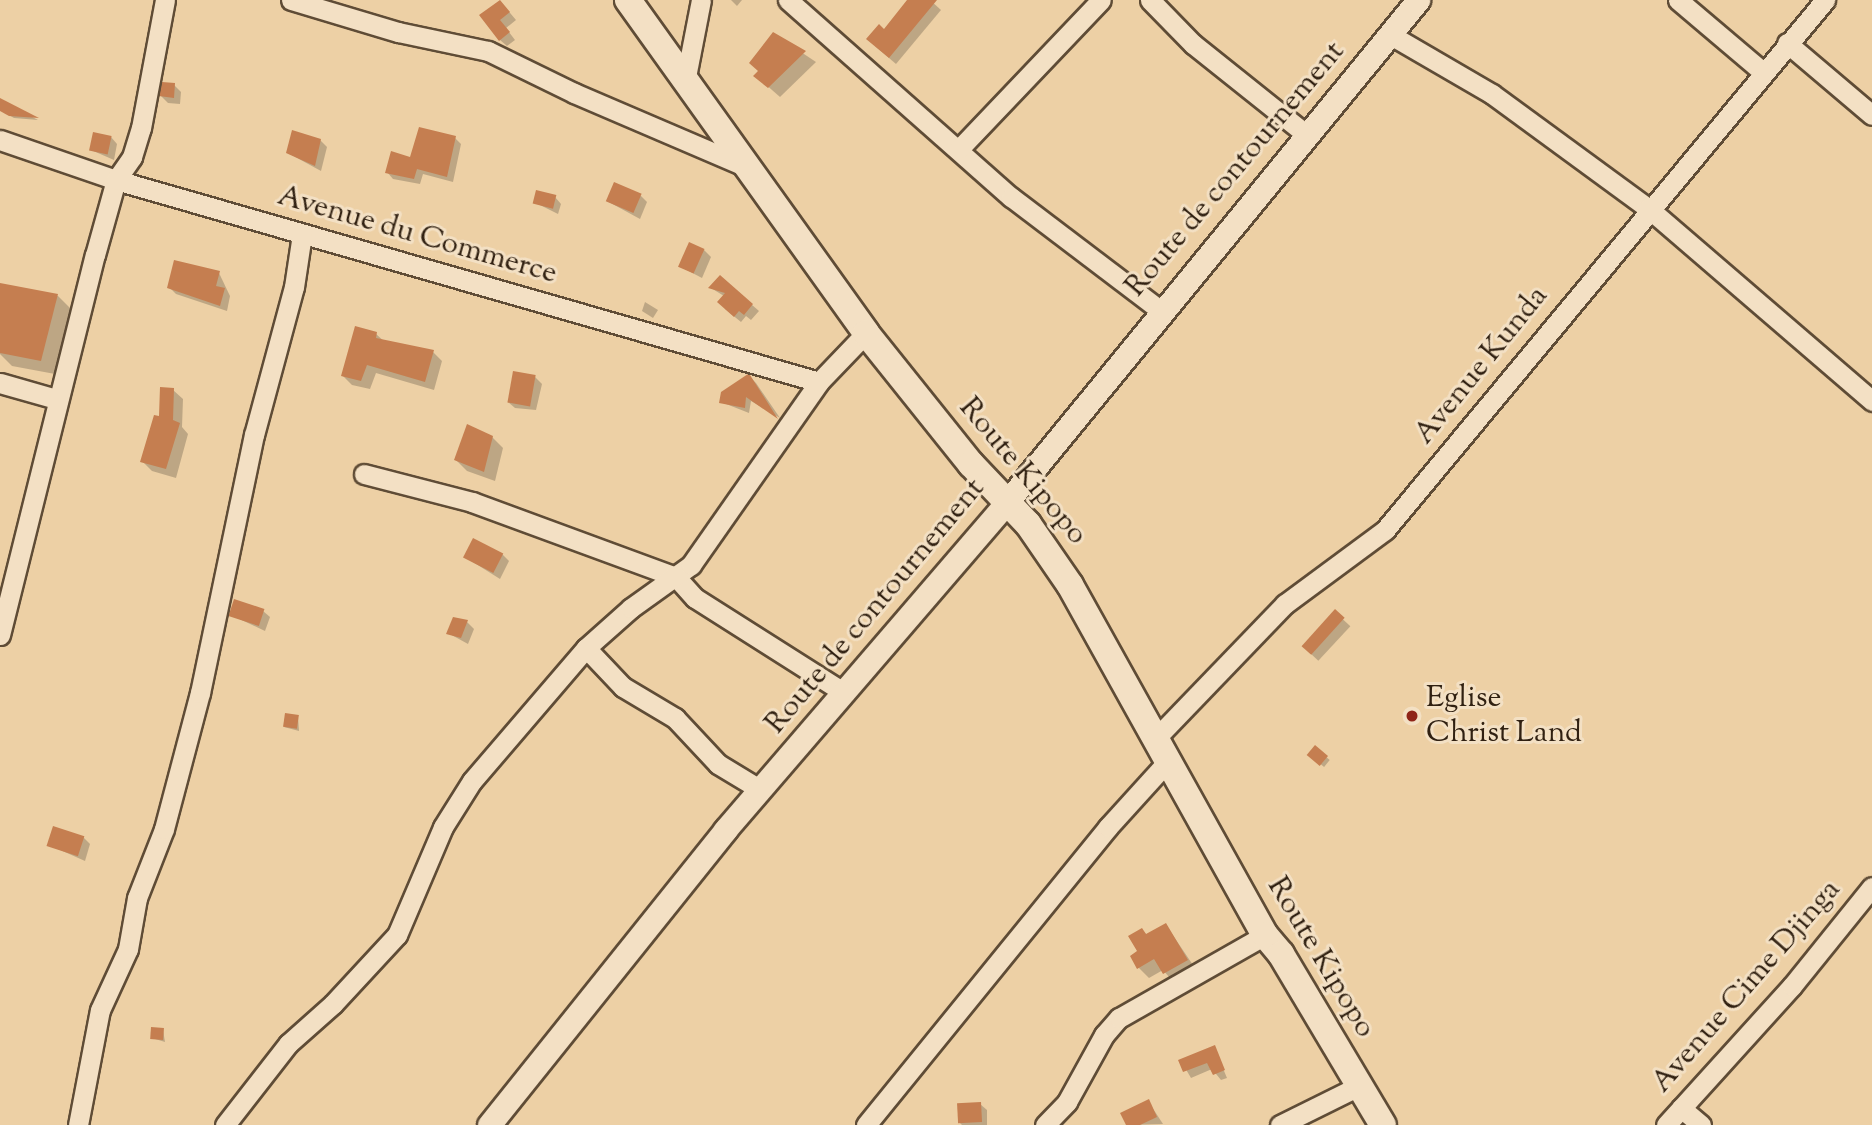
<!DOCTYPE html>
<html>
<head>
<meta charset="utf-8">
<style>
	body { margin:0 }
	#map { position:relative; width:1872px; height:1125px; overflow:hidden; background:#edd0a5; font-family:"Sorts Mill Goudy",serif }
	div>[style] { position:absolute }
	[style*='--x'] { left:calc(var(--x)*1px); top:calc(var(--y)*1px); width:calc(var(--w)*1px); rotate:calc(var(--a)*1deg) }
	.shadow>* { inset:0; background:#0003; transform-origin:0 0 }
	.building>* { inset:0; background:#c57e50; transform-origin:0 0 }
	.roads { filter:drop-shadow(2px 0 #5f4c36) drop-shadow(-2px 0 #5f4c36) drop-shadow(0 2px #5f4c36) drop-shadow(0 -2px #5f4c36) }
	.minor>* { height:19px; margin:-9.5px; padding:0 9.5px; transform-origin:9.5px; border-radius:9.5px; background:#f3e0c4 }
	.tertiary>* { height:23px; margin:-11.5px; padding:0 11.5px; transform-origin:11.5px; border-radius:11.5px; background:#f3e0c4 }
	.secondary>* { height:26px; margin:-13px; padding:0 13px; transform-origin:13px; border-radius:13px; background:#f3e0c4 }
	.dots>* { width:19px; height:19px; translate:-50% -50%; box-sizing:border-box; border:4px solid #f3e0c4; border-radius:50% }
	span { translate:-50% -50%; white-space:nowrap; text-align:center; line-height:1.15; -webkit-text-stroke:6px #f3e0c4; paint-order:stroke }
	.street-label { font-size:30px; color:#302011 }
	.poi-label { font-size:30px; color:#302011 }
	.left { translate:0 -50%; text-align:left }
</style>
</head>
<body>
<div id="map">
	<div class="shadow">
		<i style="clip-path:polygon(731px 0,742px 0,737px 6px)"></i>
		<i style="clip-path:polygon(909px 0,930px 0,941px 10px,896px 64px,875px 46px)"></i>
		<i style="clip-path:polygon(500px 1px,516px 20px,506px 28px,515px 40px,507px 46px,500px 40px)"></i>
		<i style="clip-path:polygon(774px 34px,816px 62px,780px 97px,756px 76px)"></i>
		<i style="clip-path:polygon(174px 85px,181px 92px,180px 104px,168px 103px,161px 96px)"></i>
		<i style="clip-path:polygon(0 100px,38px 120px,14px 118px,0 110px)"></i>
		<i style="clip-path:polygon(111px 137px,117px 144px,114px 160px,91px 150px)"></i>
		<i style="clip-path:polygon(455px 138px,461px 144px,453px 182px,423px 174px,420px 184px,393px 179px,387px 172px)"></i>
		<i style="clip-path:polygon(320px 140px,327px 147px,321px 171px,288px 153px)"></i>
		<i style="clip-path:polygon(641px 196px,647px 202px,640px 219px,607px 201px)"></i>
		<i style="clip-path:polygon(555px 197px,561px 204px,558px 214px,534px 202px)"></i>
		<i style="clip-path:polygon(704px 250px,711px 257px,702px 278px,679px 266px)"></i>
		<i style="clip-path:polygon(219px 273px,230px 296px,227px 311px,176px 294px,169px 287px)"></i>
		<i style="clip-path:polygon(721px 278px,759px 311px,751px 320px,746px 316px,741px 322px,725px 309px,724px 296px,711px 288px)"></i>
		<i style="clip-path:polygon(0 285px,58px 296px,72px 310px,55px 374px,12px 366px,0 354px)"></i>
		<i style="clip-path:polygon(645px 302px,658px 310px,653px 318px,642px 311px)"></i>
		<i style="clip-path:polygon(376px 334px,386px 343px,433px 352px,442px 361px,434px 390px,376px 373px,370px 389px,352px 385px,343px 376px)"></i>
		<i style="clip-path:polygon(535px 377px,542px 384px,536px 410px,515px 408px,508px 402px)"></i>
		<i style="clip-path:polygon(750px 377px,756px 383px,780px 418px,751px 401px,749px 413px,721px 402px)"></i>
		<i style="clip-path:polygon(173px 390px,183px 399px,182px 427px,188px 434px,176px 478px,152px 471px,142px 461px)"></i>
		<i style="clip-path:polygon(492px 437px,503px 448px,495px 481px,467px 471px,456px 460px)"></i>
		<i style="clip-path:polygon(502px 554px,509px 561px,500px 579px,465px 557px)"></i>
		<i style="clip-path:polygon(263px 611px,270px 617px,265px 631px,231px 615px)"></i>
		<i style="left:1335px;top:612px;width:21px;height:47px;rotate:43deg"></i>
		<i style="clip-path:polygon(467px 622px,474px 629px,468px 644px,448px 633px)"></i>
		<i style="clip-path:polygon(298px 717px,299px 731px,284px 727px)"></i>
		<i style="left:1315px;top:748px;width:19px;height:9px;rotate:39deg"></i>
		<i style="clip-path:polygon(83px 837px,90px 844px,85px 861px,49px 845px)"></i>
		<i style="clip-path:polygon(1166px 925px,1197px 971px,1175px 984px,1163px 970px,1149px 978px,1139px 968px,1142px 930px,1147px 935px)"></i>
		<i style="clip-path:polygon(163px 1030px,165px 1042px,152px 1038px)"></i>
		<i style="clip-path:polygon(1214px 1047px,1227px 1078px,1221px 1080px,1212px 1069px,1191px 1078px,1181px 1061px)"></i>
		<i style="clip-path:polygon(1148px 1101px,1163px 1124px,1128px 1125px)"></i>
		<i style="clip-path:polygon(980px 1104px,987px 1110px,987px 1125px,962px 1125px,959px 1122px)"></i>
	</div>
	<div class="building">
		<i style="clip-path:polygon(500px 0,510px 12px,500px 20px,510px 32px,499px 41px,479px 15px)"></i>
		<i style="clip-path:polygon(907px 0,937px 0,889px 58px,866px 39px,879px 24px,884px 29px)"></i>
		<i style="clip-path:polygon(773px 32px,806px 51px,768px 88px,753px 76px,758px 71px,749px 63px)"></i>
		<i style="clip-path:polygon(162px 82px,175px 83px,174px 98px,159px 96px)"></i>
		<i style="clip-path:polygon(0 98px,39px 118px,9px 116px,0 111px)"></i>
		<i style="clip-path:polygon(419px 127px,456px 136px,447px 177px,417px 169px,414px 179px,385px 173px,391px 151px,410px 157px)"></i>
		<i style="clip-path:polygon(292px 130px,321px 139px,315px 166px,286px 153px)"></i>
		<i style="left:93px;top:132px;width:19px;height:19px;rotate:12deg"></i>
		<i style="left:614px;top:182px;width:30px;height:21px;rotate:23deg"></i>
		<i style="left:536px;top:190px;width:21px;height:14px;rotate:14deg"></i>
		<i style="left:689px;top:242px;width:17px;height:27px;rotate:24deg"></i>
		<i style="clip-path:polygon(174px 260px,220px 271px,216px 286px,225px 288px,220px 306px,167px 288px)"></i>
		<i style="clip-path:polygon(720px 275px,753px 304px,744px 315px,739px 311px,734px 317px,717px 302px,725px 293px,708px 288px)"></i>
		<i style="clip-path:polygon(0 283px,58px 294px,41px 361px,0 353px)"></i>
		<i style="clip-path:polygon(355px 326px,377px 332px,376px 338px,434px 350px,425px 382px,367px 365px,361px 381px,341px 376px)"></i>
		<i style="left:513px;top:371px;width:23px;height:32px;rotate:10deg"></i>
		<i style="clip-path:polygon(748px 374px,750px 375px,778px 419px,746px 397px,745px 408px,719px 403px,721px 392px)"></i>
		<i style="clip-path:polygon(160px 387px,174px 388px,173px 420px,180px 423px,166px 469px,140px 462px,154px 415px,159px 416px)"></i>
		<i style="clip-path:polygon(467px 424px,493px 436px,484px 472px,454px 460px)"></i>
		<i style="left:473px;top:538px;width:34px;height:22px;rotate:27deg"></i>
		<i style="left:234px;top:599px;width:32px;height:18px;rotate:18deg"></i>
		<i style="left:1335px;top:609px;width:13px;height:50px;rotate:42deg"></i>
		<i style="clip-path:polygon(453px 617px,468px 620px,461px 638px,446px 634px)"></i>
		<i style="left:285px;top:713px;width:14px;height:14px;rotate:8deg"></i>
		<i style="left:1315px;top:745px;width:17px;height:13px;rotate:40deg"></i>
		<i style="left:53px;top:826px;width:33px;height:21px;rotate:18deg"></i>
		<i style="clip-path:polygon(1166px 923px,1188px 960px,1163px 974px,1154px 959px,1137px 969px,1130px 956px,1137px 951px,1128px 936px,1142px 928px,1146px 934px)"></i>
		<i style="left:151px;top:1027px;width:13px;height:12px;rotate:4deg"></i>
		<i style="clip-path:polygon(1215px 1045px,1225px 1070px,1213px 1075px,1207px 1063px,1183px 1072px,1178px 1060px)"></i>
		<i style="clip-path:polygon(1149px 1099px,1157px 1117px,1140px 1125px,1126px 1125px,1120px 1113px)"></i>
		<i style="left:981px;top:1102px;width:20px;height:24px;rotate:87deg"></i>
	</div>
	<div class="roads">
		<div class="minor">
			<i style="--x:291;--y:0;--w:112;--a:16.7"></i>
			<i style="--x:398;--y:32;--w:92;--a:11.9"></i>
			<i style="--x:488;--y:51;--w:96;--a:26"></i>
			<i style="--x:574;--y:93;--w:188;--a:23.2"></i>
			<i style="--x:788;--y:0;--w:298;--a:41.5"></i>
			<i style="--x:1011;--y:197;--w:187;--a:37.2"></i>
			<i style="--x:1150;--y:0;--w:62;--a:45.7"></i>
			<i style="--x:1193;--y:44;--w:146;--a:38.6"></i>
			<i style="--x:1678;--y:0;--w:111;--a:40.3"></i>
			<i style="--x:1389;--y:34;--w:119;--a:30.2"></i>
			<i style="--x:1492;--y:94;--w:193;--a:36.2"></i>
			<i style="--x:1648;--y:208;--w:296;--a:40.7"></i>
			<i style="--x:1787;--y:43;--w:111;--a:40.3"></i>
			<i style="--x:686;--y:77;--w:78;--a:-79"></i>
			<i style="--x:0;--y:140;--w:123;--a:19"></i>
			<i style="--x:116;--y:180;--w:731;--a:16.03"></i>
			<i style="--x:960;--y:148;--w:204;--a:-46.4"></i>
			<i style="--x:0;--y:383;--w:58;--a:15.9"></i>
			<i style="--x:364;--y:474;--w:112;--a:14.5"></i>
			<i style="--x:472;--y:502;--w:217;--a:20.2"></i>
			<i style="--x:676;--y:577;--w:28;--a:48"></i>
			<i style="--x:695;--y:598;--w:175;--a:32.4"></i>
			<i style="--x:0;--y:635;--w:392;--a:-76"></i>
			<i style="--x:95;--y:255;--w:78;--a:-74.4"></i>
			<i style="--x:116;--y:180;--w:28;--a:-55"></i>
			<i style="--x:132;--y:157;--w:30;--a:-73"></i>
			<i style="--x:141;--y:128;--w:130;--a:-79.4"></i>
			<i style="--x:586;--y:648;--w:54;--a:46.5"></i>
			<i style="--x:623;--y:687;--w:61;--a:30.8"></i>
			<i style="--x:675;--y:718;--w:63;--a:46.9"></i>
			<i style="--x:718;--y:764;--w:50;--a:31.2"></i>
			<i style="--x:1154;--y:740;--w:189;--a:-46.1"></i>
			<i style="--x:1285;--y:604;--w:124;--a:-36.5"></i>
			<i style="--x:1385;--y:530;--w:689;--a:-50.3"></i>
			<i style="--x:1681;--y:1108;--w:26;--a:40"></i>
			<i style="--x:78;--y:1125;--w:117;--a:-79.2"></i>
			<i style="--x:100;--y:1010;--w:67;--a:-65.3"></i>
			<i style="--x:128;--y:949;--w:52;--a:-80"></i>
			<i style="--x:137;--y:898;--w:74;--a:-68.6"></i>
			<i style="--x:164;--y:829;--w:141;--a:-75.2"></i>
			<i style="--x:200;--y:693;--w:264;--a:-78.2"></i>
			<i style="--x:254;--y:435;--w:153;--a:-74.9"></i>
			<i style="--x:294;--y:287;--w:54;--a:-81.4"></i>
			<i style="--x:225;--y:1125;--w:103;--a:-52.1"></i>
			<i style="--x:288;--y:1044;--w:60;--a:-41.6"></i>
			<i style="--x:333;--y:1004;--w:94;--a:-47.2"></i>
			<i style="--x:397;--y:935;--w:117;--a:-66.9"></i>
			<i style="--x:443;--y:827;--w:54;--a:-57.8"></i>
			<i style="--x:472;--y:781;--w:175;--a:-49.4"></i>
			<i style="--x:586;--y:648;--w:60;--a:-41.6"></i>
			<i style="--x:631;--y:608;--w:74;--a:-35.6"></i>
			<i style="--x:691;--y:565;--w:223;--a:-55"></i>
			<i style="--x:819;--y:382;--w:68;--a:-46.2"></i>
			<i style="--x:866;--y:1125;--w:384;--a:-50.9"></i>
			<i style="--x:1108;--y:827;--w:88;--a:-47.8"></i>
			<i style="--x:1045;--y:1125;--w:32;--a:-46"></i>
			<i style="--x:1067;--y:1102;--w:77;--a:-61.1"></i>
			<i style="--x:1104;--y:1035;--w:23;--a:-49"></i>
			<i style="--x:1119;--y:1018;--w:168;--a:-29.6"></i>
			<i style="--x:1280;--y:1125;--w:88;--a:-26.3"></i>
			<i style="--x:1666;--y:1125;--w:188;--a:-47.8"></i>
			<i style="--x:1792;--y:986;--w:127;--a:-51.1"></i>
		</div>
		<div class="tertiary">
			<i style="--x:489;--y:1125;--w:378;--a:-51.3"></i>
			<i style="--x:725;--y:830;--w:433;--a:-49.3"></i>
			<i style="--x:1007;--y:502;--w:649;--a:-50.69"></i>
		</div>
		<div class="secondary">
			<i style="--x:628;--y:0;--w:409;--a:54.4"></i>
			<i style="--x:866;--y:333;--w:168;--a:51.3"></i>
			<i style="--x:971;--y:464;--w:83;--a:46.5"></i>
			<i style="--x:1028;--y:524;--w:74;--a:55.5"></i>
			<i style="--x:1070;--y:585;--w:401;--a:60.9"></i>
			<i style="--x:1265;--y:935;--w:25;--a:50"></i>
			<i style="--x:1281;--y:954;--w:199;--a:59.2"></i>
		</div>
	</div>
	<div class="dots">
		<i style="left:1412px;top:716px;background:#8f2418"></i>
	</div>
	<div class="street-label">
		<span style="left:1236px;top:170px;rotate:-50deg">Route de contournement</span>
		<span style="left:417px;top:236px;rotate:16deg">Avenue du Commerce</span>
		<span style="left:1482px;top:366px;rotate:-51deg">Avenue Kunda</span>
		<span style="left:1022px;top:472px;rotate:50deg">Route Kipopo</span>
		<span style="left:876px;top:607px;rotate:-50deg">Route de contournement</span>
		<span style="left:1320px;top:958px;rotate:59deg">Route Kipopo</span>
		<span style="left:1747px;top:987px;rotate:-49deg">Avenue Cime Djinga</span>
	</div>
	<div class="poi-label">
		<span class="left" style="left:1426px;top:716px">Eglise<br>Christ Land</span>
	</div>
</div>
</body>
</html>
